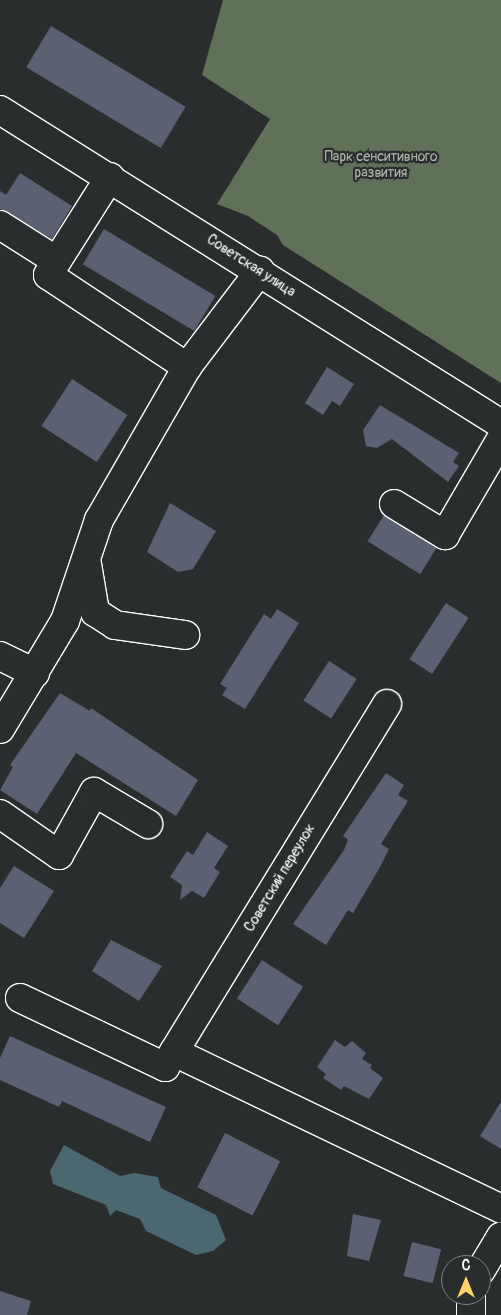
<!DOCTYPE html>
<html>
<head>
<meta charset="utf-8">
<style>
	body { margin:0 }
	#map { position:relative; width:501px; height:1315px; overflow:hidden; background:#2a2d2e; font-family:Pangolin,sans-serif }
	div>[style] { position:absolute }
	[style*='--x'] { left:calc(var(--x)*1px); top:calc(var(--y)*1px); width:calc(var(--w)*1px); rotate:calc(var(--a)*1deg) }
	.green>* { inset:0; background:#617058 }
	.water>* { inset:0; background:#4b676f }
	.building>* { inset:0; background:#5b6072; transform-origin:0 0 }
	.roads { filter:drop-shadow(1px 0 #fff) drop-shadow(-1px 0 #fff) drop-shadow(0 1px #fff) drop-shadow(0 -1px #fff) }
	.minor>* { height:28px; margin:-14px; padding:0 14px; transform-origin:14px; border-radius:14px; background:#2a2d2e }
	.major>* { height:28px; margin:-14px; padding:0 14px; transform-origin:14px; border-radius:14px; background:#2a2d2e }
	span { translate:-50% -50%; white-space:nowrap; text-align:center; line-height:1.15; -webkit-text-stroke:4.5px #2a2d2e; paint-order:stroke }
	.park-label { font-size:14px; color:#b0b8ac }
	.street-label { font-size:14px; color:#fff }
	.north { position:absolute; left:441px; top:1255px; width:50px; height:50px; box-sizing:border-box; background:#2a2d2e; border:1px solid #7f8182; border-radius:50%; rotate:0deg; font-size:14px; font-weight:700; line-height:20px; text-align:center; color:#fff }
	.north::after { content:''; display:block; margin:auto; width:18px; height:22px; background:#ffd166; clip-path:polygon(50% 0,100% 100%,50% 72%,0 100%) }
</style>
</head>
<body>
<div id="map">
	<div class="green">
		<i style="clip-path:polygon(223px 0,501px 0,501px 383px,283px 245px,277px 235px,248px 216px,217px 204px,270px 119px,202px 75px)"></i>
	</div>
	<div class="water">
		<i style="clip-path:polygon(64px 1145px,120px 1176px,134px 1173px,158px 1177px,161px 1188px,216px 1215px,226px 1240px,213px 1251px,196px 1255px,146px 1231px,140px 1219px,116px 1210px,110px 1216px,106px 1205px,53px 1184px,50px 1171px)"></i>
	</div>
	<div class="building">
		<i style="left:51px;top:26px;width:157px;height:48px;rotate:31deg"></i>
		<i style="clip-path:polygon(20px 173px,72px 206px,52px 239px,0 209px,0 191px,6px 195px)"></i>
		<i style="left:104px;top:229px;width:130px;height:41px;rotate:31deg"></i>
		<i style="clip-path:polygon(327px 367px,354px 384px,340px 406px,332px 401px,323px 415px,305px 403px)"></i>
		<i style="left:72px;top:379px;width:66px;height:56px;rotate:33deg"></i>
		<i style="clip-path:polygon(380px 405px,459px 453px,453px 462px,459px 466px,448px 482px,392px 439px,377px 448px,366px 446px,363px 430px)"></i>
		<i style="clip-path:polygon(170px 503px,216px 531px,193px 569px,178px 572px,147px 552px)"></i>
		<i style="left:384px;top:515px;width:62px;height:31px;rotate:32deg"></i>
		<i style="left:446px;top:603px;width:27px;height:67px;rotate:33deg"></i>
		<i style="clip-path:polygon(277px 609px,299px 623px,245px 709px,222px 695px,227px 688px,220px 684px,264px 614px,271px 619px)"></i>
		<i style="left:329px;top:661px;width:33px;height:47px;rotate:33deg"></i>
		<i style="clip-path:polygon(60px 693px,90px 711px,91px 708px,198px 780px,176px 816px,76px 753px,37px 814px,0 790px,13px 767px,10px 765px)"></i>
		<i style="clip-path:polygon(386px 773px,404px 785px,398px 795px,408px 801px,381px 844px,389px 849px,380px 867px,353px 913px,348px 910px,326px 945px,293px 924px,344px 850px,348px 840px,343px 836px)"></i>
		<i style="clip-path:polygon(207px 832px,228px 846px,214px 868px,220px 872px,204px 898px,192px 891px,180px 900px,182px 885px,170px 877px,187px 851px,193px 855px)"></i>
		<i style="clip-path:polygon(14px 866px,54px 891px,24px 938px,0 923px,0 888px)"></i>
		<i style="clip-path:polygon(111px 940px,162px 966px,139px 1001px,92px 971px)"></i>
		<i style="left:262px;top:960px;width:49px;height:46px;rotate:33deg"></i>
		<i style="clip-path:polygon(10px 1036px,166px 1107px,150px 1142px,62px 1101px,59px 1107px,0 1080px,0 1058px)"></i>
		<i style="clip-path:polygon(335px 1040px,345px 1047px,352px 1041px,366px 1053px,362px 1059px,372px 1065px,370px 1068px,383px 1078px,369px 1099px,344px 1086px,341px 1090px,323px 1078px,326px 1074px,317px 1067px)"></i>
		<i style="clip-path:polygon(501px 1102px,501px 1149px,480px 1136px)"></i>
		<i style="left:225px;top:1133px;width:62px;height:61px;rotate:27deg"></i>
		<i style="clip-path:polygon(353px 1214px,381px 1220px,369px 1261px,347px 1256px)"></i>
		<i style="left:412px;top:1242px;width:30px;height:35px;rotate:14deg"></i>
		<i style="clip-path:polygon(0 1291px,31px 1301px,27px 1315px,0 1315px)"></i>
	</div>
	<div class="roads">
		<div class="minor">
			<i style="--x:110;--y:177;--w:116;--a:122.3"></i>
			<i style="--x:48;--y:275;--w:167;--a:33.5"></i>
			<i style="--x:0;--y:225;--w:67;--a:32.3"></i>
			<i style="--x:394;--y:504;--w:60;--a:31.3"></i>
			<i style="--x:445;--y:535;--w:111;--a:-59.7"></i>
			<i style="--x:87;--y:564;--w:49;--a:80.5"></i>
			<i style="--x:95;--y:612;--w:24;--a:33"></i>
			<i style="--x:115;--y:625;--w:71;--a:8.1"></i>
			<i style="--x:0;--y:656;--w:39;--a:26"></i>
			<i style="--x:387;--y:704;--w:408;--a:121.5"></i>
			<i style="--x:174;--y:1052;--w:363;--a:25.6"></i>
			<i style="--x:0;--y:729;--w:126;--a:-59"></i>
			<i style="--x:65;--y:621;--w:107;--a:-71.4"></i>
			<i style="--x:99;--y:520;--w:177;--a:-60.1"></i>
			<i style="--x:187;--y:367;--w:121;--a:-52.8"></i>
			<i style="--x:0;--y:814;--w:72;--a:34.8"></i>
			<i style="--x:59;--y:855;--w:72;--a:-60.9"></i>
			<i style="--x:94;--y:792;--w:63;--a:30.7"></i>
			<i style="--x:20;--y:998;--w:161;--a:25.4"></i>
			<i style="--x:165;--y:1067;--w:17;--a:-59"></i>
			<i style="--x:481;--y:1270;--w:39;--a:-59"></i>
			<i style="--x:471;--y:1315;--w:20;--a:-90"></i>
		</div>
		<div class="major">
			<i style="--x:0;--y:110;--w:591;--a:32.08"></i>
		</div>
	</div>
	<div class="park-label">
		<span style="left:381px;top:165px">Парк сенситивного<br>развития</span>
	</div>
	<div class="street-label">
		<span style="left:251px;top:266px;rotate:33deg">Советская улица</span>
		<span style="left:280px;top:878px;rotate:-59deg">Советский переулок</span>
	</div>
	<div class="north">С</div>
</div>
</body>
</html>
